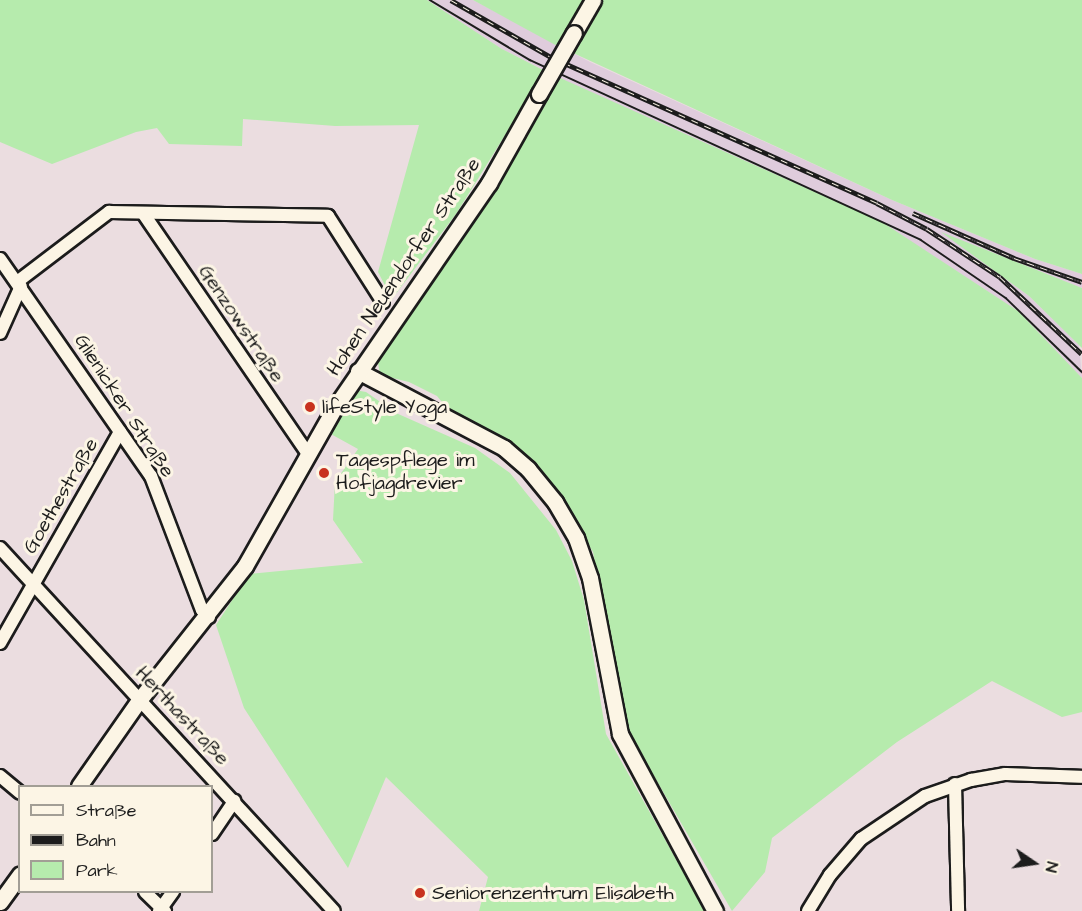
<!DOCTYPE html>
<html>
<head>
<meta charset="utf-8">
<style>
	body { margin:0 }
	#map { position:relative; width:1082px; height:911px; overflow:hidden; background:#ebdde0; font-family:"Architects Daughter",sans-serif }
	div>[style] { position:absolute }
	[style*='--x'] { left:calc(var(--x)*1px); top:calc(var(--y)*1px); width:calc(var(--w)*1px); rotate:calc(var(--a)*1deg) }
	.built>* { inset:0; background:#dfccdc }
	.green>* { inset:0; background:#b6ebad }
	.roads { filter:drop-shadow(2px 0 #1c1c1c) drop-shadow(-2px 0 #1c1c1c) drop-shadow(0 2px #1c1c1c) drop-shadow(0 -2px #1c1c1c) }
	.minor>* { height:12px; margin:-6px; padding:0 6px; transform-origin:6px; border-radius:6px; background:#fcf5e5 }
	.major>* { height:15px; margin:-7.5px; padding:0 7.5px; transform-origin:7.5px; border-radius:7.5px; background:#fcf5e5 }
	.tram>* { height:1.5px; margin:-0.75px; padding:0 0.75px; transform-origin:0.75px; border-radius:0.75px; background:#1c1c1c }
	.rail>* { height:4.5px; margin-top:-2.25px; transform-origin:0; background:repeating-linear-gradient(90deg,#fcf5e5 0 7px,#1c1c1c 0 14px); box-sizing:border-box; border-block:2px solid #1c1c1c }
	.bridges { filter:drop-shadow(2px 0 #1c1c1c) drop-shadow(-2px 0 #1c1c1c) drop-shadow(0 2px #1c1c1c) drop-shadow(0 -2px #1c1c1c) }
	.major-bridge>* { height:15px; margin:-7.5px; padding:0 7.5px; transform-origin:7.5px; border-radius:7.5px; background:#fcf5e5 }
	.dots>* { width:16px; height:16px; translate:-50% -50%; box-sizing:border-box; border:3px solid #fcf5e5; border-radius:50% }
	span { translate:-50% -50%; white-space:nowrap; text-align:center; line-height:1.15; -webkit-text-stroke:6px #fcf5e5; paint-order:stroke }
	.street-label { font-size:20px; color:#1c1c1c }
	.poi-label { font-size:20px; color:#1c1c1c }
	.left { translate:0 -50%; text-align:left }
	.legend { position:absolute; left:18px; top:785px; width:195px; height:108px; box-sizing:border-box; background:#fcf5e5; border:2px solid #a29e95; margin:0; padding:8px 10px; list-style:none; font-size:18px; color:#1c1c1c }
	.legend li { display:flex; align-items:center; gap:12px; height:30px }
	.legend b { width:30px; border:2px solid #a29e95 }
	.north { position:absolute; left:1004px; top:833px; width:60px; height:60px; -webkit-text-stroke:4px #fcf5e5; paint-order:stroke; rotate:103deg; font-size:16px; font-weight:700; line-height:24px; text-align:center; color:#1c1c1c }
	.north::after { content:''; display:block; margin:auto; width:21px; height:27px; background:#1c1c1c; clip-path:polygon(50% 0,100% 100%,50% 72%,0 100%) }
</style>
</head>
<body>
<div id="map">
	<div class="built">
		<i style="clip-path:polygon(427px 0,473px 0,590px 62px,892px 200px,1035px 259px,1082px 274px,1082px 288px,945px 234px,1029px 296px,1079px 345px,1082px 378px,1018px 311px,882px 223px,576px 86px,502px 49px)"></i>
	</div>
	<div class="green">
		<i style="clip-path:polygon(0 0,427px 0,502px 49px,545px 71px,456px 214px,392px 299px,378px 272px,419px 125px,335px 126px,243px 119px,242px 146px,169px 144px,157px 128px,136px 132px,52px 164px,0 142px)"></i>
		<i style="clip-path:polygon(473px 0,584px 0,559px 47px)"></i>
		<i style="clip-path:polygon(601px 0,1082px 0,1082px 274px,1035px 259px,892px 200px,571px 52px)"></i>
		<i style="clip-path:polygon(558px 77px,882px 222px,1018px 311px,1082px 378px,1082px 712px,1062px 717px,992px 681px,897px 742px,772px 838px,765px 872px,732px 911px,625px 726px,593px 552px,557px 495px,481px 427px,446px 407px,437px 396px,409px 382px,380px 375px,378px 363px,501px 180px)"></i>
		<i style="clip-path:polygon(941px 232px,1082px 288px,1082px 348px,1029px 296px)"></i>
		<i style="clip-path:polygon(355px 390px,366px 392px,396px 413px,475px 448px,510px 473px,556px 530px,572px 561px,584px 600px,606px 734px,705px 911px,479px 911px,488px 877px,386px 777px,348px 868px,244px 708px,216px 625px,249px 574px,363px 563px,333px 520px,335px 482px,358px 449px,329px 433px)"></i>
	</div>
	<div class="roads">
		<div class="minor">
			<i style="--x:143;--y:213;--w:292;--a:55.6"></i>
			<i style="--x:0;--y:259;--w:264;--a:55.2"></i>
			<i style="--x:151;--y:476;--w:143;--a:69.2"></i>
			<i style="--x:202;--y:610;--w:10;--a:45"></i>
			<i style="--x:17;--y:282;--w:116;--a:-37.3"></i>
			<i style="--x:109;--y:212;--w:219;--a:1"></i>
			<i style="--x:328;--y:216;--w:102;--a:57.4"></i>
			<i style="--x:0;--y:333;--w:51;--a:-65.9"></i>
			<i style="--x:0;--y:548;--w:493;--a:47.4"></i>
			<i style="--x:0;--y:643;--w:243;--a:-60.4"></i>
			<i style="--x:0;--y:776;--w:26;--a:40"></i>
			<i style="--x:955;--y:784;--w:127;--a:88.6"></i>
			<i style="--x:212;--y:834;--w:40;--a:-56"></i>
			<i style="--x:145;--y:892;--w:28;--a:44"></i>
			<i style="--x:159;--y:911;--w:24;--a:-54"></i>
			<i style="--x:808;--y:911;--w:42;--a:-58.6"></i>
			<i style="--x:830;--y:875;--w:48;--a:-49.3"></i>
			<i style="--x:861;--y:839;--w:77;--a:-33.9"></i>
			<i style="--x:925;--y:796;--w:49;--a:-19.2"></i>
			<i style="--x:971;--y:780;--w:35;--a:-10"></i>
			<i style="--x:1005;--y:774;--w:77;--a:2.2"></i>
		</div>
		<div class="major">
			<i style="--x:574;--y:33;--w:38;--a:-60"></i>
			<i style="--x:358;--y:371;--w:165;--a:27.8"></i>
			<i style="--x:504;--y:448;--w:32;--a:41"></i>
			<i style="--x:528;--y:469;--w:43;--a:50.7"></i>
			<i style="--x:555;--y:502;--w:42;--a:59.7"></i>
			<i style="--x:576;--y:538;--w:42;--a:70.7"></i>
			<i style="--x:590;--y:578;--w:159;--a:79.1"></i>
			<i style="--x:620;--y:734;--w:201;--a:61.8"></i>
			<i style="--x:79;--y:786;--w:106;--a:-55"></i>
			<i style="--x:140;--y:699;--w:169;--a:-51.7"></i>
			<i style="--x:245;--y:566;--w:183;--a:-60.5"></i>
			<i style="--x:335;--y:407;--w:272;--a:-55.5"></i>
			<i style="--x:489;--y:183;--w:102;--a:-60.7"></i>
			<i style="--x:0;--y:902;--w:34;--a:-54"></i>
		</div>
	</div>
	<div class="tram">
		<i style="--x:430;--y:0;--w:117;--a:31"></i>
		<i style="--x:530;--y:60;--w:430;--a:24.7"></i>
		<i style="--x:921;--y:240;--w:103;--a:34.3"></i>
		<i style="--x:1006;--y:298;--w:106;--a:44.2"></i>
	</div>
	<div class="rail">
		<i style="--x:451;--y:0;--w:115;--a:29.7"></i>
		<i style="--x:551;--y:57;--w:357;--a:24.1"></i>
		<i style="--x:877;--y:203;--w:56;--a:27.5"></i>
		<i style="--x:927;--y:229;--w:87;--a:33.3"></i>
		<i style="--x:1000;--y:277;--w:112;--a:43.2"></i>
		<i style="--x:913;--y:213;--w:111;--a:24"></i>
		<i style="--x:1014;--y:258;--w:72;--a:19.4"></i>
	</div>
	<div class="bridges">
		<div class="major-bridge">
			<i style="--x:539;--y:94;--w:70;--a:-60.2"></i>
		</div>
	</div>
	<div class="dots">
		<i style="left:310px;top:407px;background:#c8321e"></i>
		<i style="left:324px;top:473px;background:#c8321e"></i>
		<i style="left:420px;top:893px;background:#c8321e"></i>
	</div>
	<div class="street-label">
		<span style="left:404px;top:267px;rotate:-56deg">Hohen Neuendorfer Straße</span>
		<span style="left:241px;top:324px;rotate:56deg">Genzowstraße</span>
		<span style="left:124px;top:406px;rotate:57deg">Glienicker Straße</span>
		<span style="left:61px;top:496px;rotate:-60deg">Goethestraße</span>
		<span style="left:182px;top:716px;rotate:47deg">Herthastraße</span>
	</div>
	<div class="poi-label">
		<span class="left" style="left:322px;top:407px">lifeStyle Yoga</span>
		<span class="left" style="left:336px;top:472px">Tagespflege im<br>Hofjagdrevier</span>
		<span class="left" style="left:432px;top:893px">Seniorenzentrum Elisabeth</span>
	</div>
	<ul class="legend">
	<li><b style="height:8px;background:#fcf5e5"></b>Straße</li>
	<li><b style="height:8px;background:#1c1c1c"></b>Bahn</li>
	<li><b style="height:16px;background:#b6ebad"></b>Park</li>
	</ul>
	<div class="north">N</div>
</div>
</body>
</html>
